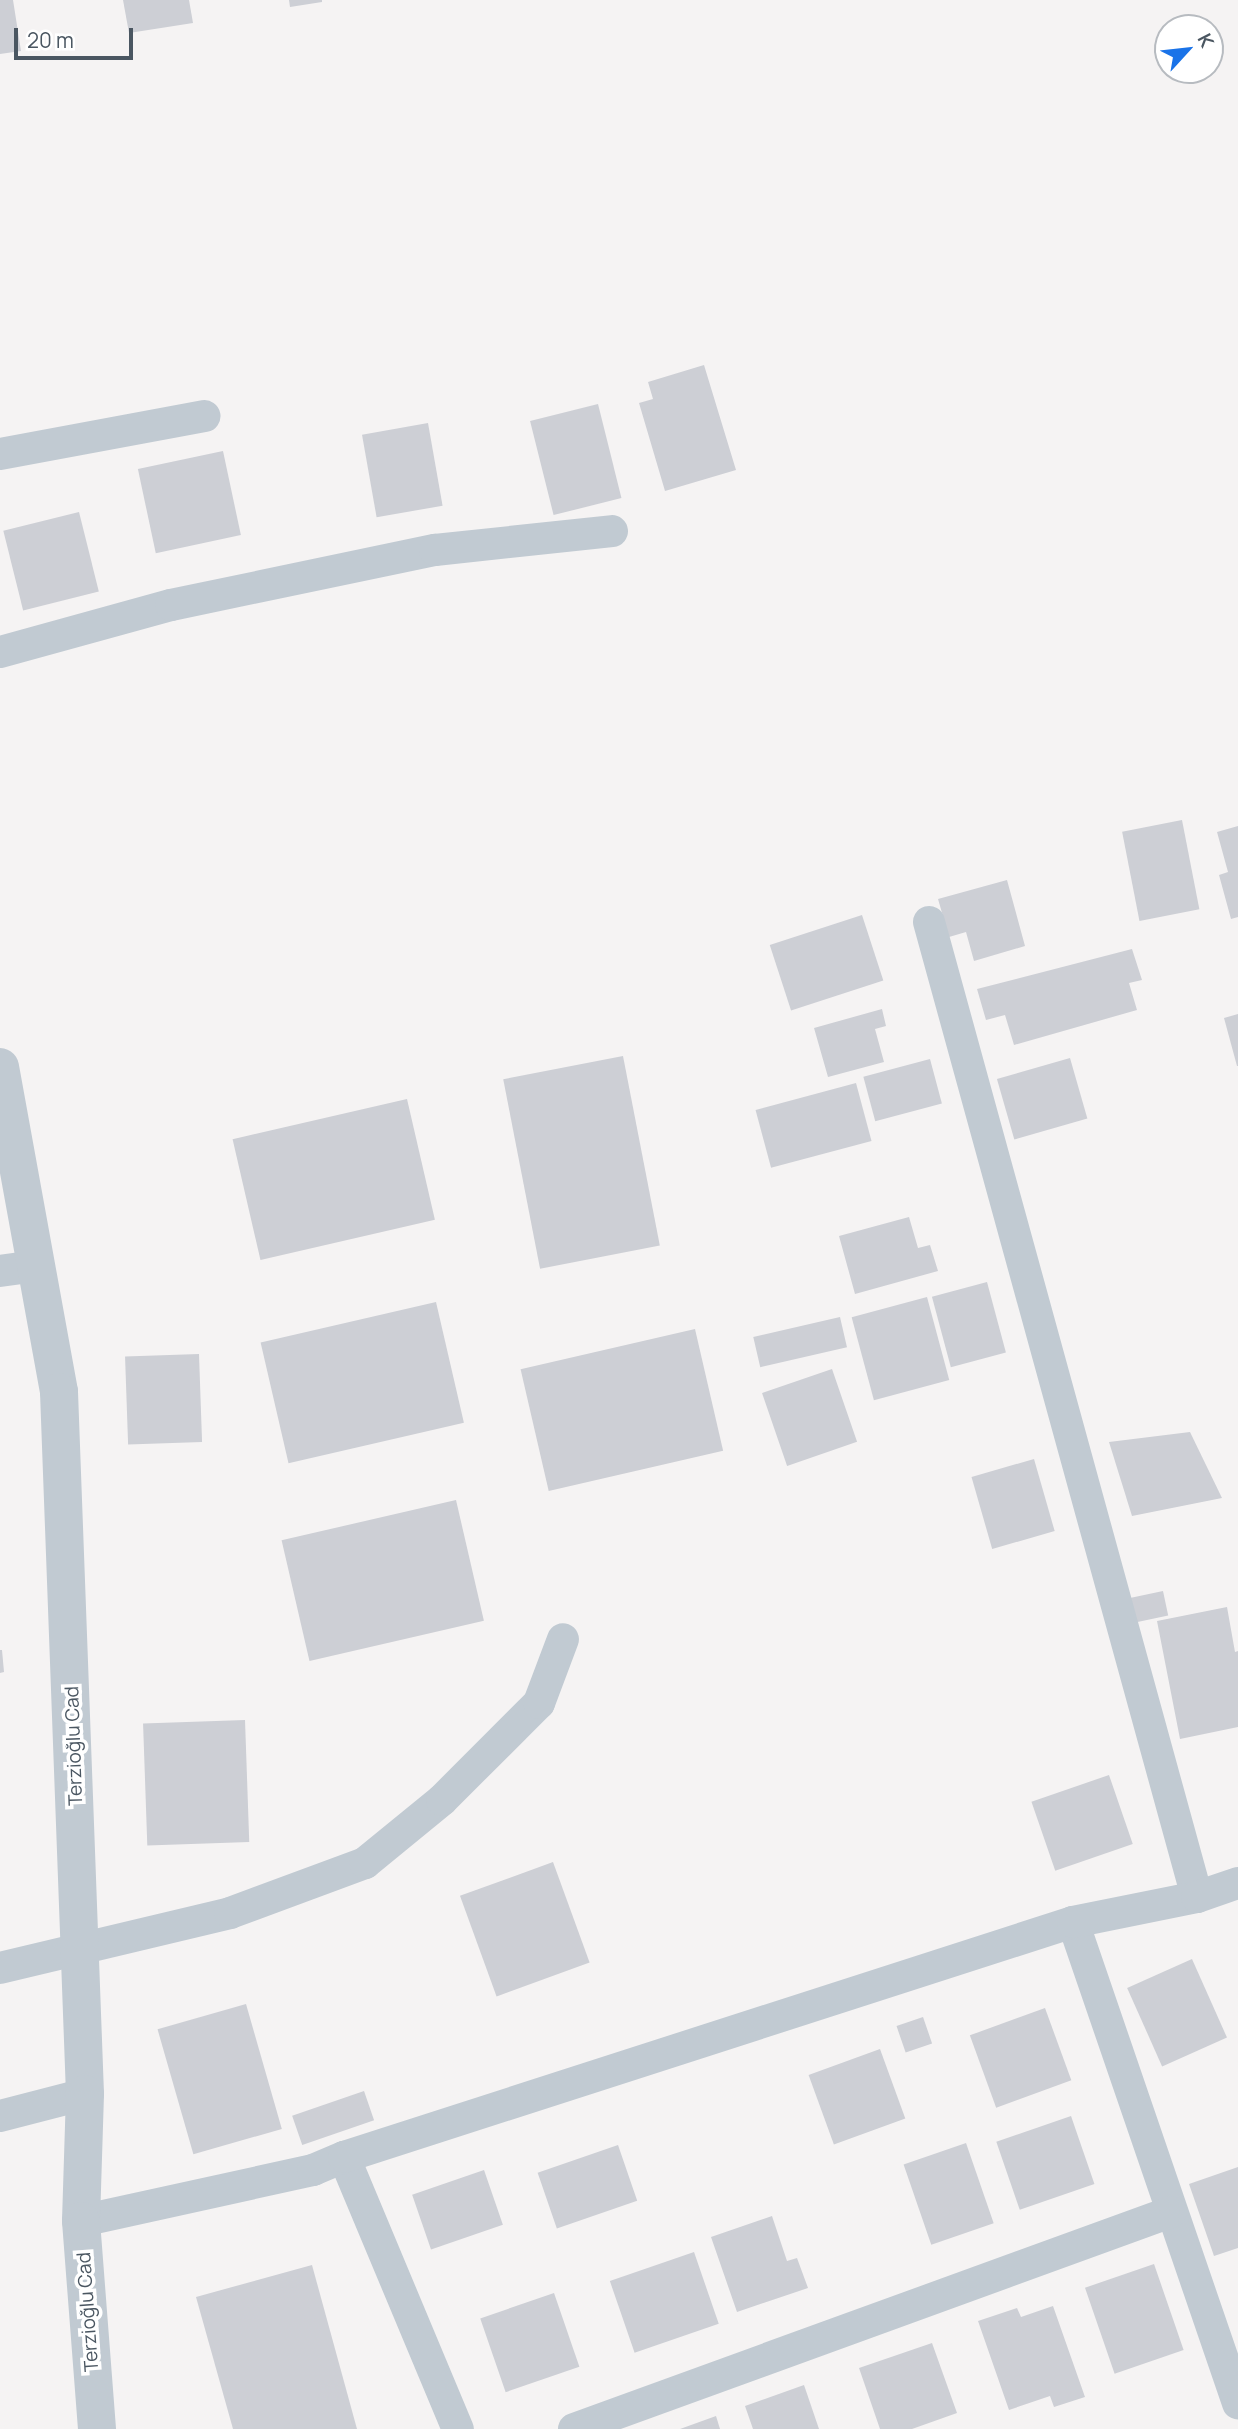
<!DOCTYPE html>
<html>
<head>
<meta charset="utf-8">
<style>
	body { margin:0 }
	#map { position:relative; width:1238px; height:2429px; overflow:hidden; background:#f5f3f3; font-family:Manrope,sans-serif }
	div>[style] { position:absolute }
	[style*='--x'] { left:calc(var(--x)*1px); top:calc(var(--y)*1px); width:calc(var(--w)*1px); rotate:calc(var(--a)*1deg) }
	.building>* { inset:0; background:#cdcfd5; transform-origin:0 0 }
	.minor>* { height:32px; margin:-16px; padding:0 16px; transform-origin:16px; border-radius:16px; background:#c1cad2 }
	.tertiary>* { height:38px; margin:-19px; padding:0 19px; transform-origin:19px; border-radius:19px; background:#c1cad2 }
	span { translate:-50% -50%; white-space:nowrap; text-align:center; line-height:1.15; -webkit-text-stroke:7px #fff; paint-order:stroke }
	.street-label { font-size:19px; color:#4a5661 }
	.north { position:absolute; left:1154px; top:14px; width:70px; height:70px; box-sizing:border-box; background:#fff; border:2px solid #b7bbc0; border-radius:50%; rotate:63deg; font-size:19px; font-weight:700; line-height:28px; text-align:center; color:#4a5661 }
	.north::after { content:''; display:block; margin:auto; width:24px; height:32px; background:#1a73e8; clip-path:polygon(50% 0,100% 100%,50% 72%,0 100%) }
	.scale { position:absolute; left:14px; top:28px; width:119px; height:32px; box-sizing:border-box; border:4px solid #4a5661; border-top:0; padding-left:9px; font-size:21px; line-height:24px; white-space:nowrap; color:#4a5661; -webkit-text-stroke:5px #fff; paint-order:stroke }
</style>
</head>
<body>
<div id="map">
	<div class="building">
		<i style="clip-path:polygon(0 0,13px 0,21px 51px,0 54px)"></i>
		<i style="clip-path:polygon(123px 0,189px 0,193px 23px,129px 33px)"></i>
		<i style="clip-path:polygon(289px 0,322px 0,322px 2px,290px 7px)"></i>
		<i style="clip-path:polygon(704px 365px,736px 470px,665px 491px,639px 403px,653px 399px,648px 382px)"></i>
		<i style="left:598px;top:404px;width:97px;height:70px;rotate:76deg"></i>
		<i style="left:428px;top:423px;width:84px;height:67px;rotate:80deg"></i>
		<i style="left:223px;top:451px;width:86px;height:87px;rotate:78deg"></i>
		<i style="left:79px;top:512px;width:82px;height:78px;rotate:76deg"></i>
		<i style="left:1182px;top:820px;width:91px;height:61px;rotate:79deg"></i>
		<i style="clip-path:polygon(1238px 826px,1238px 917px,1231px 919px,1219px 875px,1228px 872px,1217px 832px)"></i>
		<i style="clip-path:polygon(1007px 880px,1025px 946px,974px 961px,966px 932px,949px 937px,938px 899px)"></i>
		<i style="left:862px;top:915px;width:69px;height:97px;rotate:72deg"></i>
		<i style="clip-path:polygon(1132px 949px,1142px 980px,1129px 983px,1137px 1010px,1014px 1045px,1005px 1015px,986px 1020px,977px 989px)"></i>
		<i style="clip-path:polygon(882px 1009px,886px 1026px,875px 1029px,884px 1062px,828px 1077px,814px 1028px)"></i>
		<i style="clip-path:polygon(1238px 1014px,1238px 1066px,1237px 1066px,1224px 1018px)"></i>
		<i style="left:623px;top:1056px;width:193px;height:122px;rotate:79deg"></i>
		<i style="left:1070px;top:1058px;width:63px;height:76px;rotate:74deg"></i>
		<i style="left:930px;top:1059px;width:46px;height:69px;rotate:75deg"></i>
		<i style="left:856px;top:1083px;width:60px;height:104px;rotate:75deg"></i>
		<i style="left:407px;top:1099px;width:124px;height:179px;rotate:77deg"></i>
		<i style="clip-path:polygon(909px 1217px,918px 1248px,930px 1245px,938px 1271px,855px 1294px,839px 1236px)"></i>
		<i style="left:987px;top:1282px;width:73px;height:57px;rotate:75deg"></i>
		<i style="left:927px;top:1297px;width:86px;height:78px;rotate:75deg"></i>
		<i style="left:436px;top:1302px;width:124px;height:180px;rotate:77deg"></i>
		<i style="left:840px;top:1317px;width:31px;height:89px;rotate:77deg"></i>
		<i style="left:695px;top:1329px;width:125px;height:179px;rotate:77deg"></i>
		<i style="left:199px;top:1354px;width:88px;height:74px;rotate:88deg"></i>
		<i style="left:832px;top:1369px;width:77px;height:74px;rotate:71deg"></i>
		<i style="clip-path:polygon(1190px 1432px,1222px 1498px,1132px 1516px,1109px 1442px)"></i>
		<i style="left:1034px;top:1459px;width:75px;height:65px;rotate:74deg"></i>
		<i style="left:456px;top:1500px;width:124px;height:179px;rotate:77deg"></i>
		<i style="left:1163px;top:1591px;width:25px;height:41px;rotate:78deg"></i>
		<i style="clip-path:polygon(1227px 1607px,1235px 1652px,1238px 1651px,1238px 1727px,1180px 1739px,1157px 1621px)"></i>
		<i style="clip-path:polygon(0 1650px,2px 1650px,4px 1672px,0 1673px)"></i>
		<i style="left:245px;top:1720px;width:122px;height:102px;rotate:88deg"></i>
		<i style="left:1109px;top:1775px;width:73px;height:82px;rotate:71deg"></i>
		<i style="left:553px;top:1862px;width:107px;height:99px;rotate:70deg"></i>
		<i style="left:1192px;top:1959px;width:86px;height:71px;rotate:66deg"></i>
		<i style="left:246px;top:2004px;width:130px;height:92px;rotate:74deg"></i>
		<i style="left:1045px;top:2008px;width:77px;height:80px;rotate:70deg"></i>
		<i style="left:923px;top:2017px;width:28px;height:28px;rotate:71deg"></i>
		<i style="left:880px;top:2049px;width:74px;height:76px;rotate:70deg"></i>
		<i style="left:364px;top:2091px;width:31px;height:76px;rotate:71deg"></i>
		<i style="left:1071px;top:2116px;width:72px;height:79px;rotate:71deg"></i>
		<i style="left:966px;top:2143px;width:85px;height:66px;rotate:71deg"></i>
		<i style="left:618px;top:2145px;width:59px;height:85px;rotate:71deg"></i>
		<i style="clip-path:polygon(1238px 2167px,1238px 2248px,1214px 2256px,1189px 2184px)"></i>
		<i style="left:484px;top:2170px;width:58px;height:76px;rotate:71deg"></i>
		<i style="clip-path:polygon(772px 2216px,787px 2261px,797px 2258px,808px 2288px,737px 2312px,711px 2237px)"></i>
		<i style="left:694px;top:2252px;width:76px;height:89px;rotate:71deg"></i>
		<i style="left:1154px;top:2264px;width:91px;height:73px;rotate:71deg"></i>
		<i style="clip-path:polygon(312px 2265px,357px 2429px,233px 2429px,196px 2297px)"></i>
		<i style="left:554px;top:2293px;width:78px;height:78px;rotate:71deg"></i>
		<i style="clip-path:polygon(1053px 2306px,1085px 2397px,1054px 2407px,1050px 2396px,1009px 2410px,978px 2321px,1017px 2308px,1021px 2317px)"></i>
		<i style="clip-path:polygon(932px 2343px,957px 2413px,912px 2429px,880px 2429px,859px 2368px)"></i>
		<i style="clip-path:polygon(804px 2385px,819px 2429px,753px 2429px,745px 2406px)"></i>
		<i style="clip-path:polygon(716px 2416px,720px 2429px,680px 2429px)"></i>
	</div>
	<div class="minor">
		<i style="--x:0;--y:454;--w:208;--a:-10.5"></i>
		<i style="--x:0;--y:652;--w:177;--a:-15.4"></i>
		<i style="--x:171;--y:605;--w:270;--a:-11.8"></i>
		<i style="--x:435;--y:550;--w:178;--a:-6.1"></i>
		<i style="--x:929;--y:922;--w:1011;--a:74.63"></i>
		<i style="--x:0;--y:1271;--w:37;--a:-8"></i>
		<i style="--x:1073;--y:1922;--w:509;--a:71.07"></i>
		<i style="--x:0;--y:1968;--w:236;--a:-13.4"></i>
		<i style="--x:230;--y:1913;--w:144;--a:-20.3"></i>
		<i style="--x:365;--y:1863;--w:99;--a:-39.3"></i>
		<i style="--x:442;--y:1800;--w:137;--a:-45"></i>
		<i style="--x:539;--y:1703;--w:68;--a:-69.4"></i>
		<i style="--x:0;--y:2116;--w:88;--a:-14.5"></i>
		<i style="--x:344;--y:2157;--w:295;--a:67.3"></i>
		<i style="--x:81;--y:2221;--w:238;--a:-12.4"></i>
		<i style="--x:313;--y:2170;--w:34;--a:-23"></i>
		<i style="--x:344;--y:2157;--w:766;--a:-17.87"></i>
		<i style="--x:1073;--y:1922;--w:126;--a:-11.4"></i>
		<i style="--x:1197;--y:1897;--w:43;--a:-18.9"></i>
		<i style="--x:574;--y:2429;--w:635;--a:-19.98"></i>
	</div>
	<div class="tertiary">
		<i style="--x:0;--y:1067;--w:330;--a:79.7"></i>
		<i style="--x:59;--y:1392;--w:702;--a:87.88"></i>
		<i style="--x:85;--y:2094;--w:127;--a:91.8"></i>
		<i style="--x:81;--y:2221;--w:209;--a:85.6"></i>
	</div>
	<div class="street-label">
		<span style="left:74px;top:1746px;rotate:-92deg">Terzioğlu Cad</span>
		<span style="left:88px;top:2312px;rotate:-94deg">Terzioğlu Cad</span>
	</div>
	<div class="north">K</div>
	<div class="scale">20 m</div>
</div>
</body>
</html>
